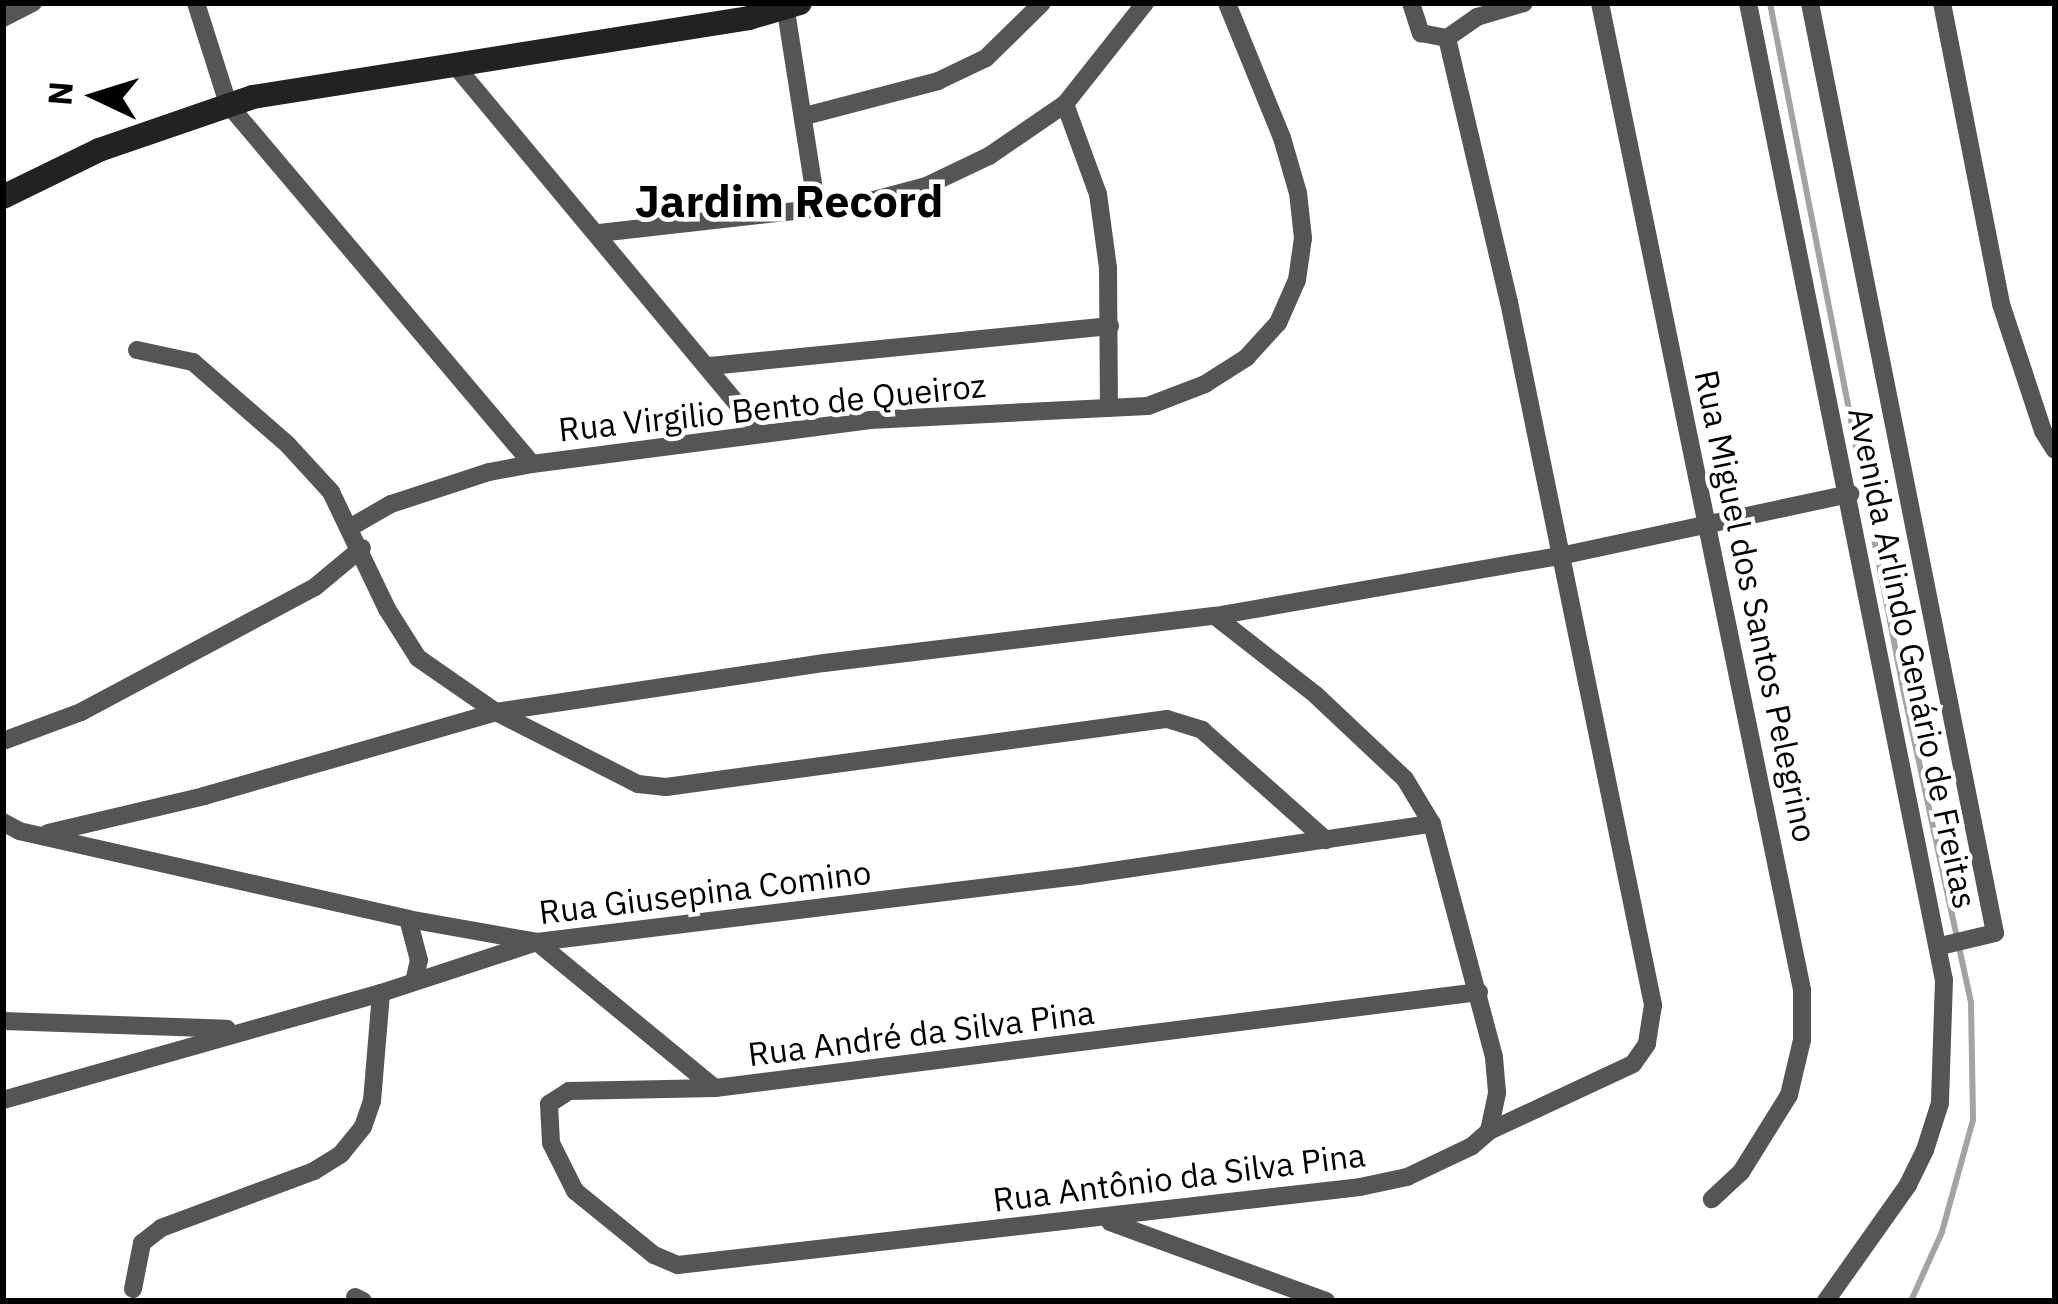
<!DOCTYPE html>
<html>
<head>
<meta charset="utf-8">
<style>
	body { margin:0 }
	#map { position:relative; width:2058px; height:1304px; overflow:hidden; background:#fff; font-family:"IBM Plex Sans",sans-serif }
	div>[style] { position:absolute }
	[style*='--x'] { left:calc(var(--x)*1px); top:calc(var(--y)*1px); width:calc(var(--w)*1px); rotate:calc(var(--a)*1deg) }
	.stream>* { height:6px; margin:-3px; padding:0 3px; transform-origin:3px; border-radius:3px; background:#a3a3a3 }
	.street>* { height:18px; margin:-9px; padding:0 9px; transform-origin:9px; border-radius:9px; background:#555 }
	.secondary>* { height:24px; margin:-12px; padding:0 12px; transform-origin:12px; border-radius:12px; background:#222 }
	span { translate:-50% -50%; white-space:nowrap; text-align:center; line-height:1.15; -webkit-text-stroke:9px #fff; paint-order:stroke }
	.street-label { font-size:33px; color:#000 }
	.district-label { font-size:45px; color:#000; font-weight:700 }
	.frame { position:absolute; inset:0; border:6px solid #000; pointer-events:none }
	.north { position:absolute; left:36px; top:36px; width:120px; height:120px; -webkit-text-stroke:9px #fff; paint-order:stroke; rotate:274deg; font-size:33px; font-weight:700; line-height:48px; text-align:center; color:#000 }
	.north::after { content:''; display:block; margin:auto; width:42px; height:54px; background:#000; clip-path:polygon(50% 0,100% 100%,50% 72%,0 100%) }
</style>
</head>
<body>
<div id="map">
	<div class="stream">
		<i style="--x:1770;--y:3;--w:698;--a:79.01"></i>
		<i style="--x:1903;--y:688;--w:322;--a:77.8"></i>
		<i style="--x:1971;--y:1003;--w:117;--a:89"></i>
		<i style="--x:1973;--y:1120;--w:116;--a:105.5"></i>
		<i style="--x:1942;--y:1232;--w:76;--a:114.2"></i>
	</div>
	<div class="street">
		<i style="--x:196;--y:3;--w:106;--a:72.4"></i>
		<i style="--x:228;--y:104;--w:471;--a:49.8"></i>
		<i style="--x:780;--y:3;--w:10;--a:53"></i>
		<i style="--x:786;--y:11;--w:200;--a:81.1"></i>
		<i style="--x:1411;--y:3;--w:32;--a:72"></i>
		<i style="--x:1421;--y:33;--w:26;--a:11"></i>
		<i style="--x:1600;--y:3;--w:1007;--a:78.43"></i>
		<i style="--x:1802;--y:990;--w:50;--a:90"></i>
		<i style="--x:1802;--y:1040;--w:57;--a:103.3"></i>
		<i style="--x:1789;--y:1095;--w:91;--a:121.9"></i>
		<i style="--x:1741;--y:1172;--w:40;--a:137"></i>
		<i style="--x:1748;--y:3;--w:996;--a:78.66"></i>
		<i style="--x:1944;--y:980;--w:123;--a:91.9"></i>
		<i style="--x:1940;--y:1103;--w:49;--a:107.7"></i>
		<i style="--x:1925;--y:1150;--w:39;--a:116"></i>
		<i style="--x:1908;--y:1185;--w:142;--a:125.3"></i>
		<i style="--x:1810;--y:3;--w:948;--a:78.75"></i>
		<i style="--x:1995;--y:933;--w:56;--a:166.5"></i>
		<i style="--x:1942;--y:3;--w:307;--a:78.9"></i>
		<i style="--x:2001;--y:304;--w:134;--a:71.7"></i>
		<i style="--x:2043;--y:431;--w:22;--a:58"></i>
		<i style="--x:3;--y:18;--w:34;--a:-27"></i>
		<i style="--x:1447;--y:38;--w:271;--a:76.8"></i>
		<i style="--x:1509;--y:302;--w:718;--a:78.42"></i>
		<i style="--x:1653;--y:1005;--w:39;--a:99"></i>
		<i style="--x:1647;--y:1044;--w:24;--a:125"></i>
		<i style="--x:1633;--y:1064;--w:159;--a:155"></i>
		<i style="--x:1447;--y:38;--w:37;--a:-35"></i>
		<i style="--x:1477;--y:17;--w:49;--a:-16.6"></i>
		<i style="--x:454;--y:64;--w:480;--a:50.2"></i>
		<i style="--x:1065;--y:104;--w:96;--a:69.9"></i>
		<i style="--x:1098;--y:194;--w:75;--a:82.3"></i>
		<i style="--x:1108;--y:268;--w:140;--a:89.6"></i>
		<i style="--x:805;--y:116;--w:138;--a:-14.7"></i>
		<i style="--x:938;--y:81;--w:53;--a:-25.6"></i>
		<i style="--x:986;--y:58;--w:78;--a:-44.5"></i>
		<i style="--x:599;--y:233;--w:262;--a:-6.4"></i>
		<i style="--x:859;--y:204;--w:69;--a:-15"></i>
		<i style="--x:926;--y:186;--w:70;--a:-25.5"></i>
		<i style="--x:989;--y:156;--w:92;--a:-34.4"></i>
		<i style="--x:1065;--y:104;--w:129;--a:-51.6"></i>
		<i style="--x:137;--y:350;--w:57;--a:12.1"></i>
		<i style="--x:193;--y:362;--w:126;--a:41.1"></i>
		<i style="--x:288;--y:445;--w:64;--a:47.5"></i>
		<i style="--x:331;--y:492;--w:130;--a:64.4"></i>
		<i style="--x:387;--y:609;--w:58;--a:57.7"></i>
		<i style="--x:418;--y:658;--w:95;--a:34.7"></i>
		<i style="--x:496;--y:712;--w:159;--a:26.9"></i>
		<i style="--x:638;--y:784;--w:28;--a:6"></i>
		<i style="--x:666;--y:787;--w:506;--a:-7.73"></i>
		<i style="--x:1167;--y:719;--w:37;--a:17"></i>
		<i style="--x:1202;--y:730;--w:166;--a:41.6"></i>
		<i style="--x:710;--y:366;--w:402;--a:-5.7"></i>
		<i style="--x:351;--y:527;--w:46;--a:-29.9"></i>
		<i style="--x:391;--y:504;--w:103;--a:-18.1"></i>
		<i style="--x:489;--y:472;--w:44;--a:-10.5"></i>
		<i style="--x:532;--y:464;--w:341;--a:-7.4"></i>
		<i style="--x:870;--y:420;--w:278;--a:-2.9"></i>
		<i style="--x:1148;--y:406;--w:61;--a:-21.1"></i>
		<i style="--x:1205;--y:384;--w:49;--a:-32.4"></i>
		<i style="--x:1246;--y:358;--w:47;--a:-47.6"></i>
		<i style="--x:1278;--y:323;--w:47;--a:-66.2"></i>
		<i style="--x:1297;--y:280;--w:42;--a:-81.9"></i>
		<i style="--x:1303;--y:238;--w:45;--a:-96.3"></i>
		<i style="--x:1298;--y:193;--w:57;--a:-106.2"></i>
		<i style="--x:1282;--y:138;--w:146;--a:-112.2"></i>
		<i style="--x:3;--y:741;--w:83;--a:-20.4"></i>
		<i style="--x:81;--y:712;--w:265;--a:-28.1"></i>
		<i style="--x:315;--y:587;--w:61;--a:-39.7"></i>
		<i style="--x:3;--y:822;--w:18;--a:29"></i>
		<i style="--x:19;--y:831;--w:399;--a:12.7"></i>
		<i style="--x:408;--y:919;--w:131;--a:10.1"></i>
		<i style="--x:537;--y:942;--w:230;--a:39.4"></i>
		<i style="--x:715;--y:1088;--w:770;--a:-7.16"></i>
		<i style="--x:48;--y:833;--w:160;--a:-13.3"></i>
		<i style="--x:204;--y:796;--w:304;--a:-16"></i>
		<i style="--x:496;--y:712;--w:332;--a:-8.5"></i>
		<i style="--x:824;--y:663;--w:394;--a:-6.9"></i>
		<i style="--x:1215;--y:616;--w:350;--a:-9.9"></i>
		<i style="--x:1560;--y:556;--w:297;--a:-12.1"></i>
		<i style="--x:408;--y:919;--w:42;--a:75"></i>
		<i style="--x:419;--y:960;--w:22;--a:103"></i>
		<i style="--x:3;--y:1021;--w:224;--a:2"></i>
		<i style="--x:715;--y:1088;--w:146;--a:178.8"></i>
		<i style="--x:569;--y:1091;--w:24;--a:147"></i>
		<i style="--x:549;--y:1104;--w:39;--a:87"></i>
		<i style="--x:551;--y:1143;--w:54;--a:63.4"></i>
		<i style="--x:575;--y:1191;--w:102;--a:39"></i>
		<i style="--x:654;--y:1255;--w:26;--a:23"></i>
		<i style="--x:678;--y:1265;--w:686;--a:-6.52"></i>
		<i style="--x:1360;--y:1187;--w:48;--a:-12"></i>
		<i style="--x:1407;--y:1177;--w:72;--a:-25.5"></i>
		<i style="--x:1472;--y:1146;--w:23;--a:-41"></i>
		<i style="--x:1489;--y:1131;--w:40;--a:-78"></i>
		<i style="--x:1497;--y:1092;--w:35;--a:-95"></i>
		<i style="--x:1494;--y:1057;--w:241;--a:-104.9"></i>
		<i style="--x:1432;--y:824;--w:52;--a:-121"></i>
		<i style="--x:1405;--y:779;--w:122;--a:-136.7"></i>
		<i style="--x:1316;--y:695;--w:128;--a:-142"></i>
		<i style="--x:3;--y:1100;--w:393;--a:-15.8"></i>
		<i style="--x:381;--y:993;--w:164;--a:-18.1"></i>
		<i style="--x:537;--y:942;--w:545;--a:-6.96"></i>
		<i style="--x:1078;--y:876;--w:358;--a:-8.4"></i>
		<i style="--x:1110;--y:1222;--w:230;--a:20.1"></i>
		<i style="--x:133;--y:1289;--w:47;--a:-78.9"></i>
		<i style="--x:142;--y:1243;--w:24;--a:-38"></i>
		<i style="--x:161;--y:1228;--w:163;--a:-20.4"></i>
		<i style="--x:314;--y:1171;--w:32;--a:-32"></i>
		<i style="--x:341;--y:1154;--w:35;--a:-51"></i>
		<i style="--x:363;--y:1127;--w:28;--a:-71"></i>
		<i style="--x:372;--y:1101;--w:108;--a:-85.2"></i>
		<i style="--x:355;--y:1297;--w:9;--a:27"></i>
	</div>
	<div class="secondary">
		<i style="--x:3;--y:197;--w:107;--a:-26.1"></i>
		<i style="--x:99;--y:150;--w:163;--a:-19"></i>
		<i style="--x:253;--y:97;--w:502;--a:-9.05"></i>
		<i style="--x:749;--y:18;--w:53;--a:-16.4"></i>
	</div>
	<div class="street-label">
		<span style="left:772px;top:407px;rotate:-6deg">Rua Virgilio Bento de Queiroz</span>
		<span style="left:1756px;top:606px;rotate:78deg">Rua Miguel dos Santos Pelegrino</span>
		<span style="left:1913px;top:658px;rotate:78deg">Avenida Arlindo Genário de Freitas</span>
		<span style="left:705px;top:892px;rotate:-7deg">Rua Giusepina Comino</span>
		<span style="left:921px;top:1033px;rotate:-7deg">Rua André da Silva Pina</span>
		<span style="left:1179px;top:1177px;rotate:-7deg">Rua Antônio da Silva Pina</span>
	</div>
	<div class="district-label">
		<span style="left:789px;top:201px">Jardim Record</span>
	</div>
	<div class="frame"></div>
	<div class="north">N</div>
</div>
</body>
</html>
